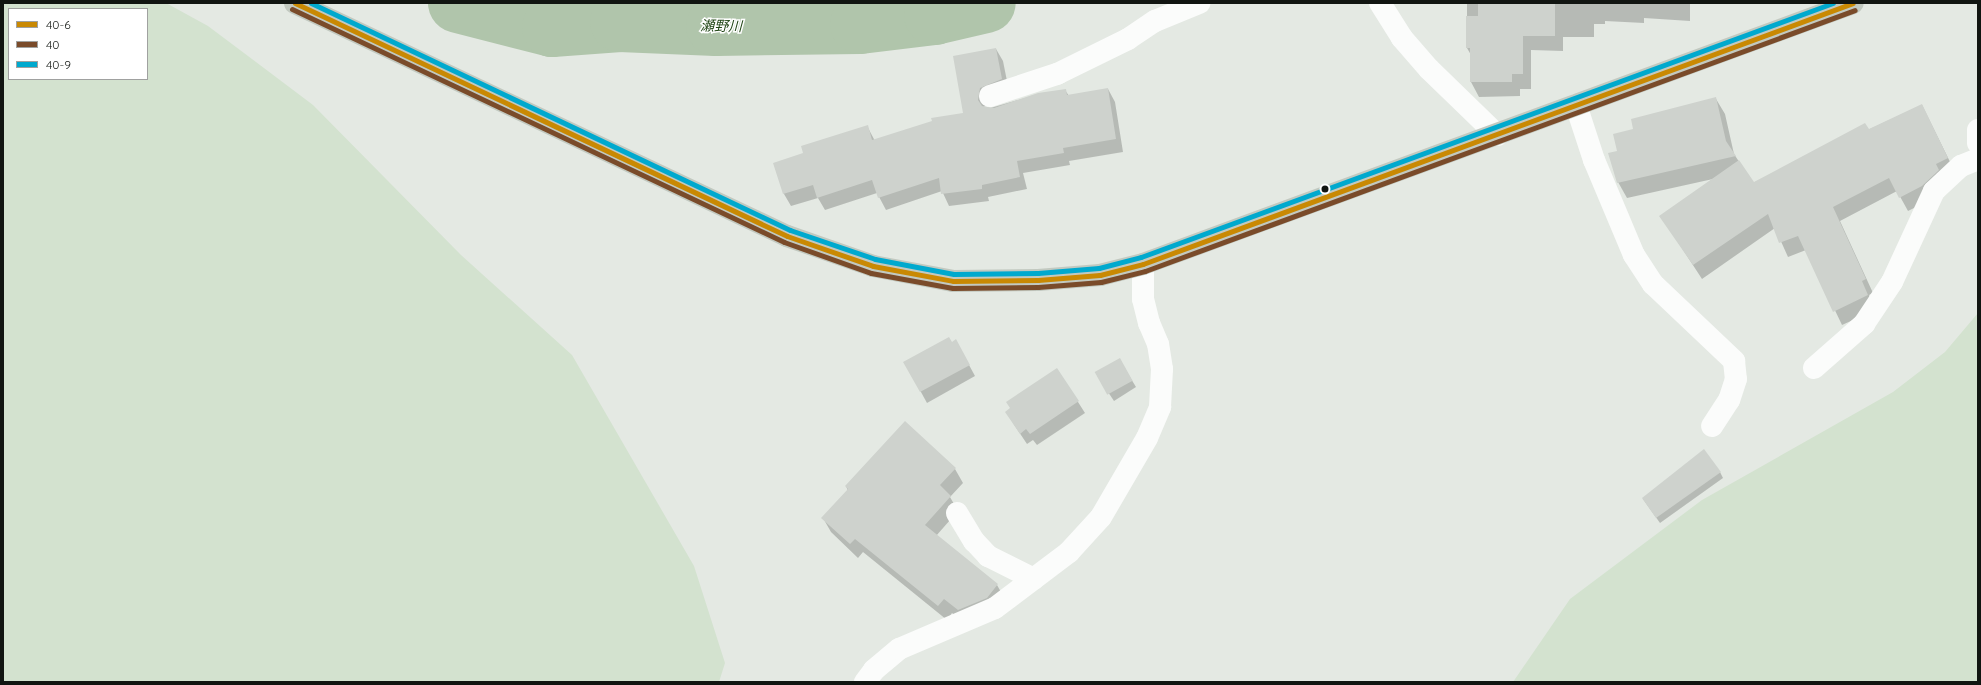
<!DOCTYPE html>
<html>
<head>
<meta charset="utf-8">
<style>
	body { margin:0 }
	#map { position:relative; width:1981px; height:685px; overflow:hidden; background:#e4e9e3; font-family:Quicksand,"Noto Sans JP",sans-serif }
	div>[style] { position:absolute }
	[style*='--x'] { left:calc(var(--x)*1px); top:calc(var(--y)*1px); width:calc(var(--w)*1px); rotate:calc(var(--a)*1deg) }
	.green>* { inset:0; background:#d3e2cf }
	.shadow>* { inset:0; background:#0003 }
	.river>* { height:60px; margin:-30px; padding:0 30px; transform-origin:30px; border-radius:30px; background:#b0c5ab }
	.building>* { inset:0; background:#ced2cd; transform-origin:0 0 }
	.minor>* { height:22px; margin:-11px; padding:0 11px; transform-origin:11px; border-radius:11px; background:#fbfcfb }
	.highway>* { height:22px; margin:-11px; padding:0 11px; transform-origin:11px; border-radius:11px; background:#c2c9c0 }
	.bus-1>* { height:5px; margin:-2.5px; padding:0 2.5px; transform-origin:2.5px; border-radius:2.5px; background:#c98903 }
	.bus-2>* { height:5px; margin:-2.5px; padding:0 2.5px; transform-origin:2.5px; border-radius:2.5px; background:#7a4b2a }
	.bus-3>* { height:5px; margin:-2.5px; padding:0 2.5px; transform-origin:2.5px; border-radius:2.5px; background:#00a9ce }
	.dots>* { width:11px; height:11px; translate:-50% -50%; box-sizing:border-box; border:2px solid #fff; border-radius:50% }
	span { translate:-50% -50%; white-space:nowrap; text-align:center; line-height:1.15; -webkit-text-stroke:3px #fff; paint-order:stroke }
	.water-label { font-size:14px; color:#224717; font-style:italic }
	.frame { position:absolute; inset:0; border:4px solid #111511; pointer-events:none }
	.legend { position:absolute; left:8px; top:8px; width:140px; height:72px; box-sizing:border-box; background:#fff; border:1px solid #a0a1a0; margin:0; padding:5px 7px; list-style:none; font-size:12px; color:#111511 }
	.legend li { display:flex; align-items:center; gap:8px; height:20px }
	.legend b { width:20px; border:1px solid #a0a1a0 }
</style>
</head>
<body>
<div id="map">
	<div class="green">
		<i style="clip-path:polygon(evenodd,3px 3px,166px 3px,208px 26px,313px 105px,461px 255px,572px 355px,694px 566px,725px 663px,719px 682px,3px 682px,3px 3px,9px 9px,147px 9px,147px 79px,9px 79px,9px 9px)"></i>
		<i style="clip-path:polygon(1978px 313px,1978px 682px,1513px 682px,1570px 599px,1702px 500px,1893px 392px,1945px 352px)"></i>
	</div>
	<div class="shadow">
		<i style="clip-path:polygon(1467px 3px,1690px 3px,1690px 21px,1644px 18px,1644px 23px,1605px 21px,1605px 24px,1594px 24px,1594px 37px,1563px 37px,1563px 51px,1531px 50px,1531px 89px,1520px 89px,1520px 96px,1479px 97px,1471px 82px,1471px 55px,1467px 48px)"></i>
		<i style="clip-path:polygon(996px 49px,1003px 61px,1009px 91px,993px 97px,984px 107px,987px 109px,1039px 94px,1065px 90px,1069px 96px,1108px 89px,1115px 102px,1123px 152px,1069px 161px,1070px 165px,1023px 173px,1027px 189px,988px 197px,989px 201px,949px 206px,942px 191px,886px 210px,877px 193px,825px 210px,818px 198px,791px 206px,784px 194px,774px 164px,805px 154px,867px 126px,875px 141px,964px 114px)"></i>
		<i style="clip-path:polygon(1716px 99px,1725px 114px,1734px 154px,1753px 183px,1922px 105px,1955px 172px,1930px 200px,1908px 211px,1897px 191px,1840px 221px,1873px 293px,1869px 295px,1875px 310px,1842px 325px,1806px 250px,1788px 257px,1775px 228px,1702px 279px,1661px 216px,1713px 179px,1627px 198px,1618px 182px,1618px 152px,1634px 130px)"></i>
		<i style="clip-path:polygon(952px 343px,962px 352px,975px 376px,927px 403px,905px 363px)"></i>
		<i style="clip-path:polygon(1119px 359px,1136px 387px,1114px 401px,1100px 380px)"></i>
		<i style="clip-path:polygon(1057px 369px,1085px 413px,1037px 445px,1033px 440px,1027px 444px,1013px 423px)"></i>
		<i style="clip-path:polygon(955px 469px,963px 483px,950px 497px,958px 511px,936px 536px,997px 585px,1005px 599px,967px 624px,952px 613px,947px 620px,863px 552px,858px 558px,831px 532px,823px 518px,848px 491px,846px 486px)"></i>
		<i style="clip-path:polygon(1720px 472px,1723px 478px,1660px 523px,1643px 499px)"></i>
	</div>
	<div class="river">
		<i style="--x:458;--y:3;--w:97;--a:14.3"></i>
		<i style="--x:552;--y:27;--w:68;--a:-4.2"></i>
		<i style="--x:620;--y:22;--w:96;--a:2.4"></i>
		<i style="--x:716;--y:26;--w:144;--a:-0.8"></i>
		<i style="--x:860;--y:24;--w:75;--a:-6.9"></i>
		<i style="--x:934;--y:15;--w:53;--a:-13"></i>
	</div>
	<div class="building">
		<i style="clip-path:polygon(1478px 3px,1555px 3px,1555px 36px,1523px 36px,1523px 74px,1512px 74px,1512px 82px,1470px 82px,1470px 48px,1466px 48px,1466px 16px,1478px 16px)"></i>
		<i style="clip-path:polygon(996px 48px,1002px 79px,980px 88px,978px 100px,982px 106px,994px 108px,1038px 93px,1066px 89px,1067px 95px,1108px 88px,1116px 139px,1063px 148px,1064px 153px,1017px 161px,1020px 177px,982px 185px,982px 189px,941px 194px,939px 178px,878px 198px,872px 180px,817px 198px,813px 185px,783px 194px,773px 163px,803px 153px,801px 146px,868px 125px,872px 140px,932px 121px,931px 118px,963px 113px,953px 56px)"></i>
		<i style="clip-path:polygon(1716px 97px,1726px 141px,1736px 156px,1617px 183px,1608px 153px,1617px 151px,1613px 134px,1633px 129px,1631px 119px)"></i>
		<i style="clip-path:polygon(1922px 104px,1948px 158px,1936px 164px,1939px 170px,1922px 186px,1899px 198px,1889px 178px,1833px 207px,1866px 279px,1862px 281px,1868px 295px,1833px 312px,1798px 236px,1779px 243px,1768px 214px,1693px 265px,1659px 216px,1739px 160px,1754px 182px,1865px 123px,1869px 129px)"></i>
		<i style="clip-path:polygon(949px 337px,952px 342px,956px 339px,970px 365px,920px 392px,903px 362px)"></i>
		<i style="left:1120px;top:358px;width:26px;height:29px;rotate:61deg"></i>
		<i style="clip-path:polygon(1057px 368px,1079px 401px,1030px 434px,1026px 429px,1020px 434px,1005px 412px,1010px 408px,1006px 402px)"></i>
		<i style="clip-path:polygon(905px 421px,956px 468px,940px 485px,951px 496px,925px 525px,998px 584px,987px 598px,958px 610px,944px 599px,938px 606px,855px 539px,850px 544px,821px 518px,848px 489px,845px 486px)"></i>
		<i style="clip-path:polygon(1704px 449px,1721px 472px,1656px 518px,1642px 498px)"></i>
	</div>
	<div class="minor">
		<i style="--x:1380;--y:3;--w:41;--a:57.8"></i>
		<i style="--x:1402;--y:38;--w:41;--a:48.9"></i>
		<i style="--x:1429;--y:69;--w:95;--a:44.1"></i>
		<i style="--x:990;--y:96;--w:71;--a:-18.2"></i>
		<i style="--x:1057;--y:74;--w:79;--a:-26.2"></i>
		<i style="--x:1128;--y:39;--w:32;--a:-34"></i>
		<i style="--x:1155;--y:21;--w:48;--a:-22.2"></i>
		<i style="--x:1576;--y:105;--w:58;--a:71.9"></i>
		<i style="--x:1594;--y:160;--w:103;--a:67.2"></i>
		<i style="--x:1634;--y:255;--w:35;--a:57"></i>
		<i style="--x:1653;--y:284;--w:112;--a:43.5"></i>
		<i style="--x:1734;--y:361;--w:18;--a:84"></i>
		<i style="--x:1736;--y:379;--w:22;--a:108"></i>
		<i style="--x:1729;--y:400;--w:31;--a:123"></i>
		<i style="--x:1978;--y:130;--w:13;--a:90"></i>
		<i style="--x:1814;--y:368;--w:67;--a:-41.3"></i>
		<i style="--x:1864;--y:324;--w:50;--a:-56.3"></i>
		<i style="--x:1892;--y:282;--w:100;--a:-65.2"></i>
		<i style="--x:1934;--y:191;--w:37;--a:-43"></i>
		<i style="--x:1961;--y:166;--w:18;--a:-22"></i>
		<i style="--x:957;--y:513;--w:33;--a:59"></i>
		<i style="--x:974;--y:541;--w:21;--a:47"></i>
		<i style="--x:988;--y:556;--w:51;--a:26.6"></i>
		<i style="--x:865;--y:682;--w:15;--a:-53"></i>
		<i style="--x:874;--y:670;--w:33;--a:-40"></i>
		<i style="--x:899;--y:649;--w:104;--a:-23.1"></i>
		<i style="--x:995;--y:608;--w:93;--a:-37.1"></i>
		<i style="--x:1069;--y:552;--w:47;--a:-47.6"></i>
		<i style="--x:1101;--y:517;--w:91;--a:-59.8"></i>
		<i style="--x:1147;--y:438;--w:34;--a:-67"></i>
		<i style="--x:1160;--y:407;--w:38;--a:-87"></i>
		<i style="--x:1162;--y:369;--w:25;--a:-99"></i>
		<i style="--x:1158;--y:344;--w:23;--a:-113"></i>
		<i style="--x:1149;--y:323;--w:25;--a:-104"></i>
		<i style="--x:1143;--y:299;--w:35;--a:-90"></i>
	</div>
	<div class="highway">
		<i style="--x:295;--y:3;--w:544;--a:25.34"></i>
		<i style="--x:787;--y:236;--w:91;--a:19.2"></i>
		<i style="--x:873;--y:266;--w:81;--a:10.6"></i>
		<i style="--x:953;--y:281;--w:85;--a:-0.7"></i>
		<i style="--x:1038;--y:280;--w:62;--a:-4.6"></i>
		<i style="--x:1100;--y:275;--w:44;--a:-14.3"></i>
		<i style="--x:1143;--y:264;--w:756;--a:-20.18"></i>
	</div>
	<div class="bus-1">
		<i style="--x:295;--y:3;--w:544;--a:25.34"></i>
		<i style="--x:787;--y:236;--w:91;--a:19.2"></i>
		<i style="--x:873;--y:266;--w:81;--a:10.6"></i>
		<i style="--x:953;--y:281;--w:85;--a:-0.7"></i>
		<i style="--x:1038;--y:280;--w:62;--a:-4.6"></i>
		<i style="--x:1100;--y:275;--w:44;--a:-14.3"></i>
		<i style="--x:1143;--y:264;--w:756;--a:-20.18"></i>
	</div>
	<div class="bus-2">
		<i style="--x:292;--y:9;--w:544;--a:25.34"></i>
		<i style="--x:784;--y:242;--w:92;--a:19.6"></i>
		<i style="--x:871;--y:273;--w:83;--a:10.4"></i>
		<i style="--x:953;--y:288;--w:85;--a:-0.7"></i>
		<i style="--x:1038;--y:287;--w:63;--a:-4.5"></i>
		<i style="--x:1101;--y:282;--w:45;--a:-14"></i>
		<i style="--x:1145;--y:271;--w:756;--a:-20.18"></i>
	</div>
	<div class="bus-3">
		<i style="--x:311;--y:3;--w:530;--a:25.36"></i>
		<i style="--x:790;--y:230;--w:90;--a:18.8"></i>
		<i style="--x:875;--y:259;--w:80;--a:10.8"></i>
		<i style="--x:954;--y:274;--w:84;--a:-0.7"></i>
		<i style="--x:1038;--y:273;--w:61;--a:-4.7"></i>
		<i style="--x:1099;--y:268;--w:43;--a:-14.7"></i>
		<i style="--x:1141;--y:257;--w:737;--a:-20.16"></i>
	</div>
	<div class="dots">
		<i style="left:1325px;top:189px;background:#111511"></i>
	</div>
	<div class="water-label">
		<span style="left:721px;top:26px;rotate:1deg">瀬野川</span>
	</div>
	<div class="frame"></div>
	<ul class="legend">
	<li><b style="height:5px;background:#c98903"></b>40-6</li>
	<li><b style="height:5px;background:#7a4b2a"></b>40</li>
	<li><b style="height:5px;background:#00a9ce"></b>40-9</li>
	</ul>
</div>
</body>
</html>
